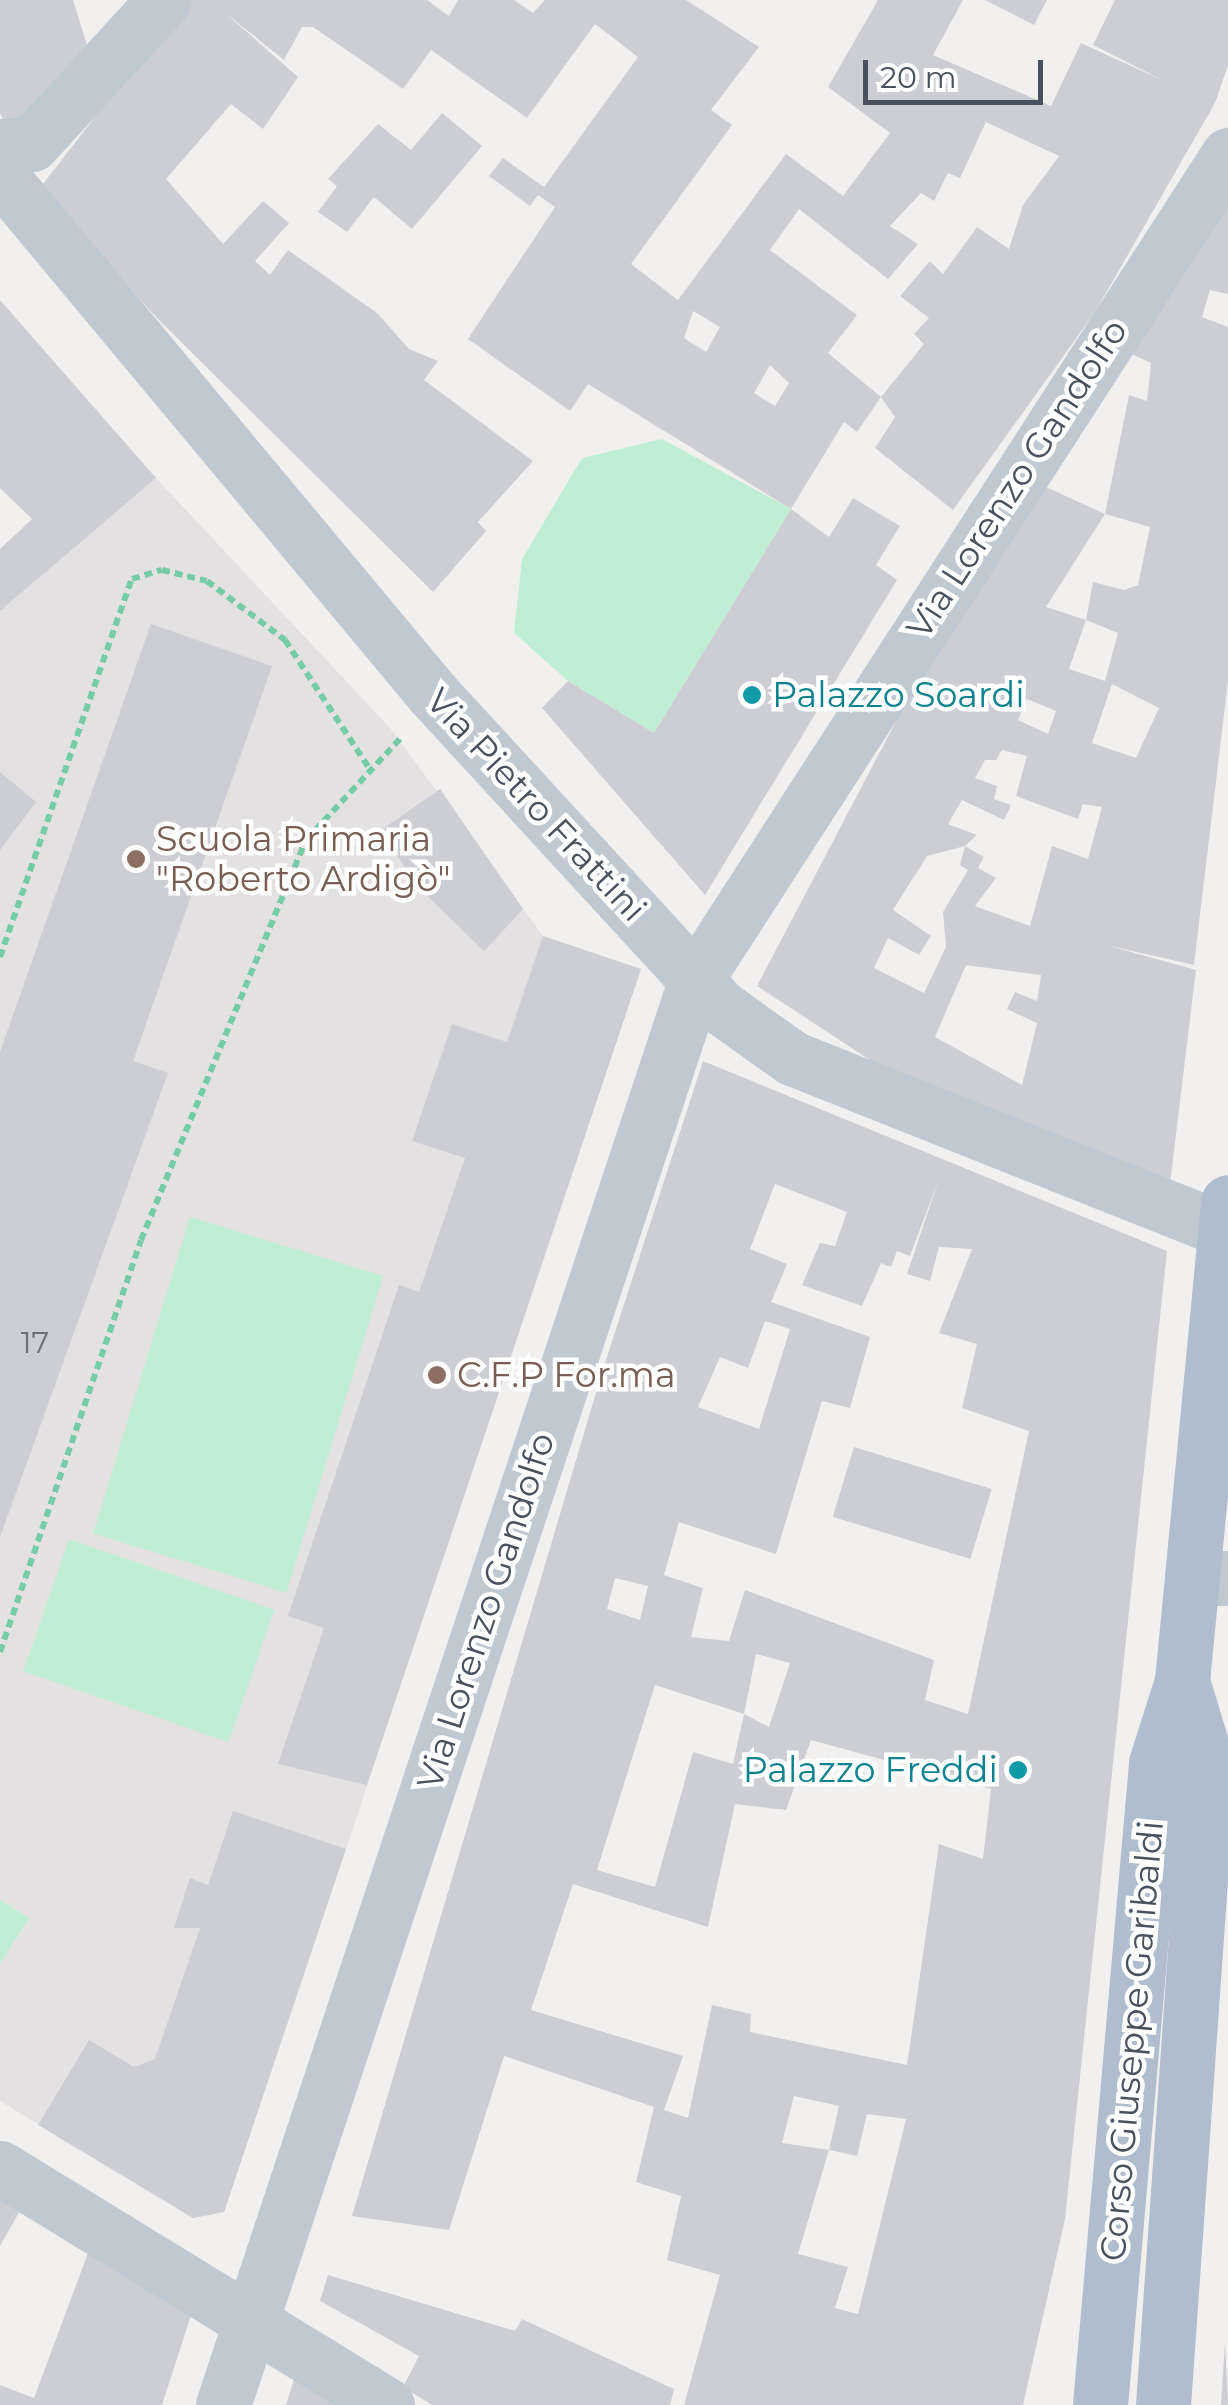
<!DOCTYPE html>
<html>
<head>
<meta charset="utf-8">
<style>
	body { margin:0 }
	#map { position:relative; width:1228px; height:2405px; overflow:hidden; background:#f2f0ef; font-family:Montserrat,sans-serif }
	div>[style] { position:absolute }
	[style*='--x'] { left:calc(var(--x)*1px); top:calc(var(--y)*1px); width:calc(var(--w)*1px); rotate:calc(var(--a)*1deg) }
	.education>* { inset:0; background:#e3e1e1 }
	.green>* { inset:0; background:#bfeed4; transform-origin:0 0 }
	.building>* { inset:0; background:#ccced4; transform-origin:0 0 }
	.path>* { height:6px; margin-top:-3px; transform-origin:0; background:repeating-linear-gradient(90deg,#77cca8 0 8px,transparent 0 13px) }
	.minor>* { height:55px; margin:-27.5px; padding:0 27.5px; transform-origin:27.5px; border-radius:27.5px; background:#c0c9d1 }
	.major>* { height:55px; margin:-27.5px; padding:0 27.5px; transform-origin:27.5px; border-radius:27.5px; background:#b0bdce }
	.dots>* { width:28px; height:28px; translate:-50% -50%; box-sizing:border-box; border:5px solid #fff; border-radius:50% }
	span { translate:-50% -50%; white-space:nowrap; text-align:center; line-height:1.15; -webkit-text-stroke:9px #fff; paint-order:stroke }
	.number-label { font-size:30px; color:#69707b }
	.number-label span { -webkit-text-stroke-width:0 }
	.street-label { font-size:35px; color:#48515d }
	.culture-label { font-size:35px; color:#0d838f }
	.left { translate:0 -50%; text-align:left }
	.right { translate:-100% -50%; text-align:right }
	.education-label { font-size:35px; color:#785e54 }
	.scale { position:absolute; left:863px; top:60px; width:180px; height:45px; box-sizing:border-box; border:5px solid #48515d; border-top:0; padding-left:12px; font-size:30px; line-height:35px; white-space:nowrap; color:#48515d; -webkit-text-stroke:8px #fff; paint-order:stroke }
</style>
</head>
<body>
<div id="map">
	<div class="education">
		<i style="clip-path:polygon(156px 478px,391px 729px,543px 936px,641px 969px,224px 2212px,193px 2218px,0 2101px,0 611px)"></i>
	</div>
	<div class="green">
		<i style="clip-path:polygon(662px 439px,791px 509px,654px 733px,568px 681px,514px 633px,522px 559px,582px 458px)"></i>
		<i style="left:190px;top:1217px;width:202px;height:331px;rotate:17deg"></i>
		<i style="left:69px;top:1539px;width:217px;height:140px;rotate:19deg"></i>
		<i style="clip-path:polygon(0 1900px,29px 1918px,0 1964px)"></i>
	</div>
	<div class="building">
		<i style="clip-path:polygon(0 0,73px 0,91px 58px,7px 129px,0 113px)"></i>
		<i style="clip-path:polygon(evenodd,186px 0,427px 0,449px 16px,458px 0,514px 0,533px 13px,545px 0,686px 0,759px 47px,711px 110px,732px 125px,631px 264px,678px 300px,786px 154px,843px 196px,890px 133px,828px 87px,878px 0,963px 0,933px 55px,1051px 106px,1081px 43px,1164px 81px,1093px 45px,1115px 0,1228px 0,1228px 65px,1215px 103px,1095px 312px,953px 510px,875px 448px,895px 417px,881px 397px,924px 344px,914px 334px,929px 318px,900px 296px,930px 261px,943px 274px,977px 227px,1009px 249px,1023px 205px,1059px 156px,986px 122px,960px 178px,948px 173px,934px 201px,921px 193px,890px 226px,918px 244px,888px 279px,799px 209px,770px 250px,857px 315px,828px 353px,881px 397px,857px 432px,844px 422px,791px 509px,588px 384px,570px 411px,468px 339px,555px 207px,538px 195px,530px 206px,489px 176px,503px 158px,544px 187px,638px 57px,595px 24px,527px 118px,431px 50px,403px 89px,313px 27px,302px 27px,284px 60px,224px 12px,298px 77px,263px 129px,231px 104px,166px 179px,223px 244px,263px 201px,289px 223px,255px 261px,270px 275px,288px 250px,377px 313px,409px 349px,438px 361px,424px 380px,533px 461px,478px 522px,486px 531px,433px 592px,158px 319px,39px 189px,186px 0,693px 311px,720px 327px,706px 352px,684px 338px,693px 311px,186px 0,770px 365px,789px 383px,775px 406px,754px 393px,770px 365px)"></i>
		<i style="clip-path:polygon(985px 0,1047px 0,1034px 25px)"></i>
		<i style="clip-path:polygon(442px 113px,482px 146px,412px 229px,374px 197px,347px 232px,318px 212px,337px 186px,328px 179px,378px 124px,411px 150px)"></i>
		<i style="clip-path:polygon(evenodd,1228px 188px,1228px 294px,1210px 290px,1202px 317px,1228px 327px,1228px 681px,1194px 965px,1106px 945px,1196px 970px,1168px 1200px,876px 1064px,757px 986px,924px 668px,1046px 487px,1105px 514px,1046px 607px,1086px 620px,1069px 669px,1105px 681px,1118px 633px,1086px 620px,1093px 582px,1124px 590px,1138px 585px,1150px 527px,1105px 514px,1129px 395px,1147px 401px,1151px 363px,1127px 352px,1228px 188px,1112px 684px,1159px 708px,1136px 758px,1092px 743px,1112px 684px,1228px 188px,1027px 699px,1056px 711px,1048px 734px,1018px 720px,1027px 699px,1228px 188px,1002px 750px,1027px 756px,1016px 796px,1078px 819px,1083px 804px,1102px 807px,1088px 859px,1052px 846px,1030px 926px,975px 906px,996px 878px,978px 868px,984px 857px,965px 846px,960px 865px,968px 870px,943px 912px,946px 947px,924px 993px,874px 968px,888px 938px,919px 955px,931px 936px,893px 910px,927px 856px,965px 846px,977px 835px,948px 824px,962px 800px,1004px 820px,1011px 805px,994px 799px,997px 786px,975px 778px,985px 760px,996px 760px,1002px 750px,1228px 188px,966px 965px,1041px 975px,1037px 1001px,1015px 992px,1007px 1009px,1037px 1023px,1022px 1085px,935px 1037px,966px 965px)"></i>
		<i style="clip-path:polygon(0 300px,156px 478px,0 611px,0 549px,32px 519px,0 488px)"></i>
		<i style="clip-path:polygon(853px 498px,900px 526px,876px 565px,897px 580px,705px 895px,542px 708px,568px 681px,654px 733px,791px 509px,829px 537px)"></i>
		<i style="clip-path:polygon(151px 624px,272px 666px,133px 1061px,168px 1073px,0 1537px,0 1052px)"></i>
		<i style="clip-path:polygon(0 772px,36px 802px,0 850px)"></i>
		<i style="clip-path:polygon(440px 789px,523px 909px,484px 951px,419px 888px,380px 831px)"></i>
		<i style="clip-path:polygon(543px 936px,641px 969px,367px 1785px,278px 1764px,324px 1628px,288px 1616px,399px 1285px,419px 1292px,465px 1158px,412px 1141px,452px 1024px,507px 1042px)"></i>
		<i style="clip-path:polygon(evenodd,703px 1061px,1167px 1251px,1065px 2219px,1023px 2405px,684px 2405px,720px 2275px,667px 2260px,681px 2196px,636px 2182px,654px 2107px,504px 2056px,449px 2230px,352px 2216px,603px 1369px,703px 1061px,939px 1179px,907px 1274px,930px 1281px,939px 1247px,972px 1249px,939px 1333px,977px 1344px,962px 1408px,1029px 1431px,968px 1714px,925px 1700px,934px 1660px,745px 1590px,729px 1641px,691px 1637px,703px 1588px,664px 1575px,679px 1522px,776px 1554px,822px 1401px,850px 1408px,870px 1337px,771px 1302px,787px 1264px,750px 1249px,775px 1184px,847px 1212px,835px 1246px,820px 1243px,802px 1285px,862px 1306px,881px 1263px,891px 1267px,897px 1251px,910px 1256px,939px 1179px,703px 1061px,765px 1321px,790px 1329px,759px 1429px,698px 1407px,720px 1357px,748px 1368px,765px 1321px,703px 1061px,615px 1578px,648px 1586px,640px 1620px,607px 1609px,615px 1578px,703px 1061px,756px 1654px,790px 1663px,769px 1727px,744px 1714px,733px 1764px,693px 1752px,655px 1887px,597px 1870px,655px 1685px,744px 1714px,756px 1654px,703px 1061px,811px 1740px,991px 1789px,983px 1859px,939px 1844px,907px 2065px,750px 2032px,751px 2014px,712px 2005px,688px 2118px,664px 2110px,683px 2056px,531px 2010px,573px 1884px,708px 1927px,735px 1804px,786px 1810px,811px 1740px,703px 1061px,794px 2096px,839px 2106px,829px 2150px,857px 2156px,867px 2114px,906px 2119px,858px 2314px,835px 2308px,848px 2267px,798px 2254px,829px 2150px,782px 2143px,794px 2096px)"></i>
		<i style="left:854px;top:1447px;width:144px;height:73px;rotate:17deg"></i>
		<i style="clip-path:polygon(233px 1811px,346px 1849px,224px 2212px,193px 2218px,38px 2125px,89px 2040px,134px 2067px,155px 2059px,200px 1928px,174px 1928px,190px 1878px,208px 1885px)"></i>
		<i style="clip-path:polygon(0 2184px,26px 2200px,0 2246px)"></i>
		<i style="clip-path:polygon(91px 2245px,193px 2309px,162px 2405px,0 2405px,0 2385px,34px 2398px)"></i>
		<i style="clip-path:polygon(328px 2275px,515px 2331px,522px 2319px,674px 2389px,670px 2405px,432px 2405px,403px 2387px,419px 2356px,320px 2301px)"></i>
		<i style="clip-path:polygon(1225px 2341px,1228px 2405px,1221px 2405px)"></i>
		<i style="clip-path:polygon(296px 2373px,345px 2405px,286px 2405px)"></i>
	</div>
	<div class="path">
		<i style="--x:0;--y:957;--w:400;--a:-70.8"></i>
		<i style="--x:132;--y:579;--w:31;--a:-17"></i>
		<i style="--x:162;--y:570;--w:46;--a:13.7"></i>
		<i style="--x:207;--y:581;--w:98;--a:37.1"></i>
		<i style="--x:285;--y:640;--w:157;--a:56.7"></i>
		<i style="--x:0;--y:1652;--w:435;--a:-71.1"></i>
		<i style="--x:141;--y:1240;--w:433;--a:-67.6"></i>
		<i style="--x:306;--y:840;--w:138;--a:-47.1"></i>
	</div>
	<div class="minor">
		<i style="--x:0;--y:146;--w:32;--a:-4"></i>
		<i style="--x:32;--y:144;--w:195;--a:-47.5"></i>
		<i style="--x:0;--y:175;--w:676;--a:50.16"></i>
		<i style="--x:433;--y:694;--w:427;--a:47.4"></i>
		<i style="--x:722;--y:1008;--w:86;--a:35.5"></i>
		<i style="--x:792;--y:1058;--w:466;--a:21.7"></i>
		<i style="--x:1192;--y:1578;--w:36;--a:0"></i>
		<i style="--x:0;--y:2168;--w:454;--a:31.5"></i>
		<i style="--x:223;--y:2405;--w:1502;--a:-71.65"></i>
		<i style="--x:696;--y:979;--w:981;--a:-57.15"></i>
	</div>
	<div class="major">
		<i style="--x:1100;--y:2405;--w:644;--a:-85.01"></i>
		<i style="--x:1156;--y:1763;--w:86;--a:-72.4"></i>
		<i style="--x:1182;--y:1681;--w:481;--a:-84.5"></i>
		<i style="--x:1163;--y:2405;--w:640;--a:-85.97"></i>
		<i style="--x:1208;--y:1767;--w:90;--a:-106.8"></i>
	</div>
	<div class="dots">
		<i style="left:752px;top:695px;background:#0f9aa8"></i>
		<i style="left:136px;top:859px;background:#8d6e63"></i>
		<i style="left:437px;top:1375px;background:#8d6e63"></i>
		<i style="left:1018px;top:1770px;background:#0f9aa8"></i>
	</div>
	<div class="number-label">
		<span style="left:35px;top:1343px">17</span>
	</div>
	<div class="street-label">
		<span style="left:1017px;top:479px;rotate:-57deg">Via Lorenzo Gandolfo</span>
		<span style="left:536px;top:805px;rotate:47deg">Via Pietro Frattini</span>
		<span style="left:486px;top:1611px;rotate:-72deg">Via Lorenzo Gandolfo</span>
		<span style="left:1132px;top:2041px;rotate:-85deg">Corso Giuseppe Garibaldi</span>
	</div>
	<div class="culture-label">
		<span class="left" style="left:772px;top:695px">Palazzo Soardi</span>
		<span class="right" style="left:998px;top:1770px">Palazzo Freddi</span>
	</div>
	<div class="education-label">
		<span class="left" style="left:156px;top:859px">Scuola Primaria<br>"Roberto Ardigò"</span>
		<span class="left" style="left:457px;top:1375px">C.F.P For.ma</span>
	</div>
	<div class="scale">20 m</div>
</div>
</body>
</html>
